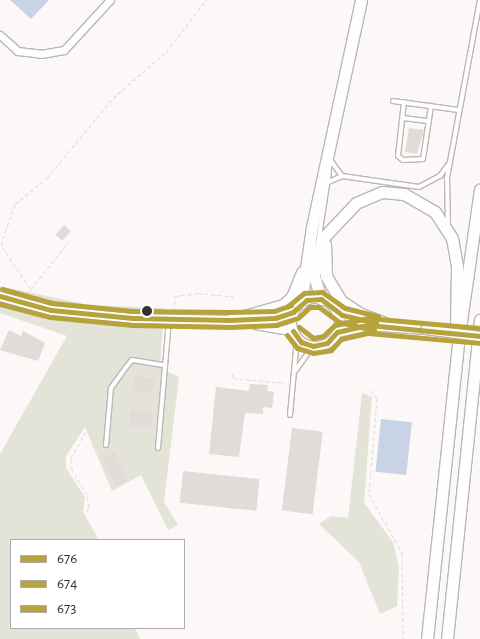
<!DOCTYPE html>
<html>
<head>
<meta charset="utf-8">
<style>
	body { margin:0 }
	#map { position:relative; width:480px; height:639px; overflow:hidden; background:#fbf8f7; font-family:"Alegreya Sans",sans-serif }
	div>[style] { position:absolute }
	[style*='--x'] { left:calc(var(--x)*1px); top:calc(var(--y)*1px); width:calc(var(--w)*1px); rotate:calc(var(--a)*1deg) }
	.green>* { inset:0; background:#e3e3d8 }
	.water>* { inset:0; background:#c9d3e6; transform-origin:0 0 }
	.building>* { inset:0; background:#e1dbd9; transform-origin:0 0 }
	.path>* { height:1px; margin-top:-0.5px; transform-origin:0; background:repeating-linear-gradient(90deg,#dddcdc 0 4px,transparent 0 6.5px) }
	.roads { filter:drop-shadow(1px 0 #bbb7b4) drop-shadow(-1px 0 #bbb7b4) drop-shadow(0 1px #bbb7b4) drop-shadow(0 -1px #bbb7b4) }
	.service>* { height:4px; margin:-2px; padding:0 2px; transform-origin:2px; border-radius:2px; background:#fefefe }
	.minor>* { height:7px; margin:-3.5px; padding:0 3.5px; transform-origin:3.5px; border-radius:3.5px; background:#fefefe }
	.tertiary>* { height:9px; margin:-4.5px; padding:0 4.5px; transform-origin:4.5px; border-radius:4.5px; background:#fefefe }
	.tertiary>.ring { margin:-4.5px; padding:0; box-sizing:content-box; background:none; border:9px solid #fefefe; border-radius:50% }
	.trunk>* { height:11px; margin:-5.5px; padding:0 5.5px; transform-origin:5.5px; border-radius:5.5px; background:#fefefe }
	.bridges { filter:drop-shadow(1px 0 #bbb7b4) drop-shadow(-1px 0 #bbb7b4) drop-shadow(0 1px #bbb7b4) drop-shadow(0 -1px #bbb7b4) }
	.tertiary-bridge>* { height:9px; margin:-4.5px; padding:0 4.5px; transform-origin:4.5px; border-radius:4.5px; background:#fefefe }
	.bus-1>* { height:5px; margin:-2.5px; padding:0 2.5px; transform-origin:2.5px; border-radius:2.5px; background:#b7a33b }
	.bus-2>* { height:5px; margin:-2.5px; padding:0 2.5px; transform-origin:2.5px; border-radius:2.5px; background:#b7a33b }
	.bus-3>* { height:5px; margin:-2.5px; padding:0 2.5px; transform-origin:2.5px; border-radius:2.5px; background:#b7a33b }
	.dots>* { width:14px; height:14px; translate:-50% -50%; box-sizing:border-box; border:2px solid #fff; border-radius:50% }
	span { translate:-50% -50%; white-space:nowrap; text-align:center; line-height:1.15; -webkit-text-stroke:4.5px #fff; paint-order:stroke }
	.legend { position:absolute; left:10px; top:539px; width:175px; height:90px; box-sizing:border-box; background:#fff; border:1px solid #afacab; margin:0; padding:6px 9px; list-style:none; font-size:15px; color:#38302d }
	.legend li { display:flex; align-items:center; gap:10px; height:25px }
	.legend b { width:25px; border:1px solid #afacab }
</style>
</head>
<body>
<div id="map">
	<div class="green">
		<i style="clip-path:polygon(0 286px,89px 305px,164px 308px,160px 368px,179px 377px,164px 502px,178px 525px,168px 530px,141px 475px,112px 491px,85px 427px,66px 456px,66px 468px,85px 497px,83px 512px,99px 540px,11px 540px,11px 628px,135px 628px,140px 639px,0 639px,0 454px,67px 336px,0 313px)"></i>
		<i style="clip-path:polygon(362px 393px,372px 397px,364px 503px,393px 542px,399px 568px,397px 606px,380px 614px,359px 562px,319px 524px,331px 516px,348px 518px)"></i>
	</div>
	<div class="water">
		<i style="clip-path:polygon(10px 0,49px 0,31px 19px)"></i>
		<i style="left:381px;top:419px;width:31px;height:53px;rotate:6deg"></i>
	</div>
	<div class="building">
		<i style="clip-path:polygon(409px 128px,424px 130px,417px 154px,405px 152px)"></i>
		<i style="left:64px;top:225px;width:9px;height:13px;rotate:41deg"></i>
		<i style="clip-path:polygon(9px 330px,21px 336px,23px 331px,45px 343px,38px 361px,0 350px)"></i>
		<i style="left:134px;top:376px;width:21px;height:14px;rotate:8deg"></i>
		<i style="clip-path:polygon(250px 384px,268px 385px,267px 391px,274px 392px,272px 408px,263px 407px,263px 414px,245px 413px,239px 457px,209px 454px,216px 387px,249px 391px)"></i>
		<i style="left:131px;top:410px;width:21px;height:16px;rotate:5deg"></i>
		<i style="left:292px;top:428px;width:31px;height:83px;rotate:7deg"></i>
		<i style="left:115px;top:452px;width:31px;height:14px;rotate:65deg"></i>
		<i style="left:183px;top:471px;width:77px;height:32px;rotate:6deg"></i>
	</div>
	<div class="path">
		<i style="--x:30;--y:288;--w:52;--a:-124"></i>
		<i style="--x:1;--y:245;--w:43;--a:-71.1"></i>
		<i style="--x:15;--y:204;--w:41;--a:-39.1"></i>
		<i style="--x:47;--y:178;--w:104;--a:-50.5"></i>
		<i style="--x:113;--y:98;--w:70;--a:-41"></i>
		<i style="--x:166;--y:52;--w:66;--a:-52.4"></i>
		<i style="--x:27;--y:294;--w:68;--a:-51.6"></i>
		<i style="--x:174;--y:311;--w:15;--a:-86"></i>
		<i style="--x:175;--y:296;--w:23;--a:-7"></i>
		<i style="--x:198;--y:293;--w:38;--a:6"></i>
		<i style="--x:233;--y:373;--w:5;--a:90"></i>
		<i style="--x:233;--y:378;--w:53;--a:5.4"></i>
		<i style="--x:370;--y:390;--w:11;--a:49"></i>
		<i style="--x:377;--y:398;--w:96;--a:94.8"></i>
		<i style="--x:369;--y:494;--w:68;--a:60.8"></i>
		<i style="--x:402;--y:553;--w:86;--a:89.3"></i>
		<i style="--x:71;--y:540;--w:38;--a:-61"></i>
		<i style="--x:89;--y:507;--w:13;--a:-99"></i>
		<i style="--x:87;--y:494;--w:28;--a:-122"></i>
		<i style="--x:72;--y:470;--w:12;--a:-95"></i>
		<i style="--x:71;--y:458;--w:68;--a:-60.8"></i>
		<i style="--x:33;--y:628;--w:13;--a:61"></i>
	</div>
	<div class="roads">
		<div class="service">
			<i style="--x:393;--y:101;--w:66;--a:7.9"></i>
			<i style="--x:404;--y:102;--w:54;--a:96.3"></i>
			<i style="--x:398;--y:156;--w:6;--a:39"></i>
			<i style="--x:403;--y:160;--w:20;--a:-3"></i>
			<i style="--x:423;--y:159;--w:54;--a:-81.4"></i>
			<i style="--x:403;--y:118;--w:26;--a:7"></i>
			<i style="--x:331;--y:161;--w:19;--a:54"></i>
			<i style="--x:324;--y:184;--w:20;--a:-24"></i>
			<i style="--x:342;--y:176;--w:78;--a:8.1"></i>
			<i style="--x:419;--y:187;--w:24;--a:-28"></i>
			<i style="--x:440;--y:176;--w:14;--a:-54"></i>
			<i style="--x:448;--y:225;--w:47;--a:-91.2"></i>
			<i style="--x:447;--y:178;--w:181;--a:-79.5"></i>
			<i style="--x:319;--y:237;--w:66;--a:-81.3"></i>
			<i style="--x:295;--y:371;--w:31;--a:-54"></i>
			<i style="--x:290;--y:415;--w:77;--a:-84.8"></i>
			<i style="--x:106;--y:445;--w:57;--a:-85"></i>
			<i style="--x:111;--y:388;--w:27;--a:-54"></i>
			<i style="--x:127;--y:366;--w:8;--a:-50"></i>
			<i style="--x:132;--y:360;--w:33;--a:9"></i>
			<i style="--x:158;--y:448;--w:128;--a:-85.1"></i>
		</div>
		<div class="minor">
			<i style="--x:0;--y:35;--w:24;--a:42"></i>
			<i style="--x:18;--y:51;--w:23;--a:7"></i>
			<i style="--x:41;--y:54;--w:23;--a:-10"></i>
			<i style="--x:64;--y:50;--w:68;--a:-47.4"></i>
		</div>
		<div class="tertiary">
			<i style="--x:0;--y:296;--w:53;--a:15.4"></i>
			<i style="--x:51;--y:310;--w:82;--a:5.6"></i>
			<i style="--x:133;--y:318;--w:97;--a:1.2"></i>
			<i style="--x:230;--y:320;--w:45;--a:-2.5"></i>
			<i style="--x:275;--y:318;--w:19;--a:-18"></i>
			<i class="ring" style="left:291px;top:298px;width:39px;height:39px"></i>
			<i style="--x:336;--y:312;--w:36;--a:16"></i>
			<i style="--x:255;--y:324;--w:39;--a:10"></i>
			<i style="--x:337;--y:332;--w:32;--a:-13"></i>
			<i style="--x:368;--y:325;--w:57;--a:4"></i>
		</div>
		<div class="trunk">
			<i style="--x:325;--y:244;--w:32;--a:88"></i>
			<i style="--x:326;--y:276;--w:29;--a:59"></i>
			<i style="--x:341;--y:301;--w:24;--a:33"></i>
			<i style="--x:361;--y:314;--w:34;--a:21"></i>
			<i style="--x:321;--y:299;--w:24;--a:-107"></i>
			<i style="--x:314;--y:276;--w:38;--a:-78"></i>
			<i style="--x:322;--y:239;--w:50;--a:-46.6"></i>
			<i style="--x:356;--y:203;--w:28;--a:-23"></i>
			<i style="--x:382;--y:192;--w:22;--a:5"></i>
			<i style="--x:404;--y:194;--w:36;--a:30"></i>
			<i style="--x:435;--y:212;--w:31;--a:57"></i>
			<i style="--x:452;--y:238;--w:28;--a:80"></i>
			<i style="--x:457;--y:266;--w:61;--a:90.9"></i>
			<i style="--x:301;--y:303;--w:77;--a:-81.8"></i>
			<i style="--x:312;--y:227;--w:232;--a:-77.8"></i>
			<i style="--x:230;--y:320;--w:55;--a:-15.8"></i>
			<i style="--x:283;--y:305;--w:12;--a:-42"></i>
			<i style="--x:292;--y:297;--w:27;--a:-68"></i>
			<i style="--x:427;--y:639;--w:299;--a:-84"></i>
			<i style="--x:458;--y:342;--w:154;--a:-81.8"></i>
			<i style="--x:447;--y:639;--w:321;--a:-84.1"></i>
		</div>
	</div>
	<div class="bridges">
		<div class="tertiary-bridge">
			<i style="--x:425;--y:329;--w:55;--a:7.3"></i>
		</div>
	</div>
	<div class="bus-1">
		<i style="--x:0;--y:296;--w:53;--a:15.4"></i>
		<i style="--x:51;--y:310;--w:82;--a:5.6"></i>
		<i style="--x:133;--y:318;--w:97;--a:1.2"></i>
		<i style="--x:230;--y:320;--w:45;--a:-2.5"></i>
		<i style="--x:275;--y:318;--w:19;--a:-18"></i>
		<i style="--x:293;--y:312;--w:18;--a:-41"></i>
		<i style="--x:307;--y:300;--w:14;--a:-4"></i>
		<i style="--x:321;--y:299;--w:26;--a:37"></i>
		<i style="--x:342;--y:315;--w:35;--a:13"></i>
		<i style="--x:293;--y:331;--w:14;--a:54"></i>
		<i style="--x:301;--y:342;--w:13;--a:18"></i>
		<i style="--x:313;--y:346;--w:14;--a:-12"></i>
		<i style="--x:327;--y:343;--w:15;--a:-48"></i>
		<i style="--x:337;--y:332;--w:32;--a:-13"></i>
		<i style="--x:368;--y:325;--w:113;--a:5.6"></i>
	</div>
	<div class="bus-2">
		<i style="--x:0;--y:304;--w:52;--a:14.6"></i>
		<i style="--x:50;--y:317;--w:83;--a:5.5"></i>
		<i style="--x:133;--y:325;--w:97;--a:1.2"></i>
		<i style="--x:230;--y:327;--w:46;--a:-2.5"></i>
		<i style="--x:276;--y:325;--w:20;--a:-18"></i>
		<i style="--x:298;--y:318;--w:16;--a:-43"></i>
		<i style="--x:310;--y:307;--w:9;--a:0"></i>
		<i style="--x:319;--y:307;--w:25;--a:37"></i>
		<i style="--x:339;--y:322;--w:36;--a:13"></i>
		<i style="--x:287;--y:335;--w:16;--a:52"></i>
		<i style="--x:297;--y:348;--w:17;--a:17"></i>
		<i style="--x:313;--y:353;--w:18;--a:-9"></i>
		<i style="--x:331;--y:350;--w:15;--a:-48"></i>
		<i style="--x:341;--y:339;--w:28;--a:-13"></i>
		<i style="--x:368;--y:333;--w:111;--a:5.1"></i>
	</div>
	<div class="bus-3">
		<i style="--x:2;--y:289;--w:52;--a:15.6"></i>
		<i style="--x:52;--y:303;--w:81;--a:5.6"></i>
		<i style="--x:133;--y:311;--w:97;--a:0.6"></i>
		<i style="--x:230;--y:312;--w:44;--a:-1.3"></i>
		<i style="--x:274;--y:311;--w:18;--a:-19"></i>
		<i style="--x:288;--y:306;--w:21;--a:-39"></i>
		<i style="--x:304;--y:293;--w:18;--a:-3"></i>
		<i style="--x:322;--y:292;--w:28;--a:35"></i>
		<i style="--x:345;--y:308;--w:34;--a:14"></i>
		<i style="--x:299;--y:327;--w:18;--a:38"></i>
		<i style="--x:313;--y:338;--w:10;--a:-11"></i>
		<i style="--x:323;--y:336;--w:16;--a:-43"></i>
		<i style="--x:335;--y:325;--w:34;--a:-12"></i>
		<i style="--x:368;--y:318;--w:112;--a:5.1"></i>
	</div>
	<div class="dots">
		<i style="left:147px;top:311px;background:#38302d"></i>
	</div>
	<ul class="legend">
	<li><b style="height:6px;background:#b7a33b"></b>676</li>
	<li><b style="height:6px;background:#b7a33b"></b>674</li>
	<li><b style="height:6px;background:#b7a33b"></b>673</li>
	</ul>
</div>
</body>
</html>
